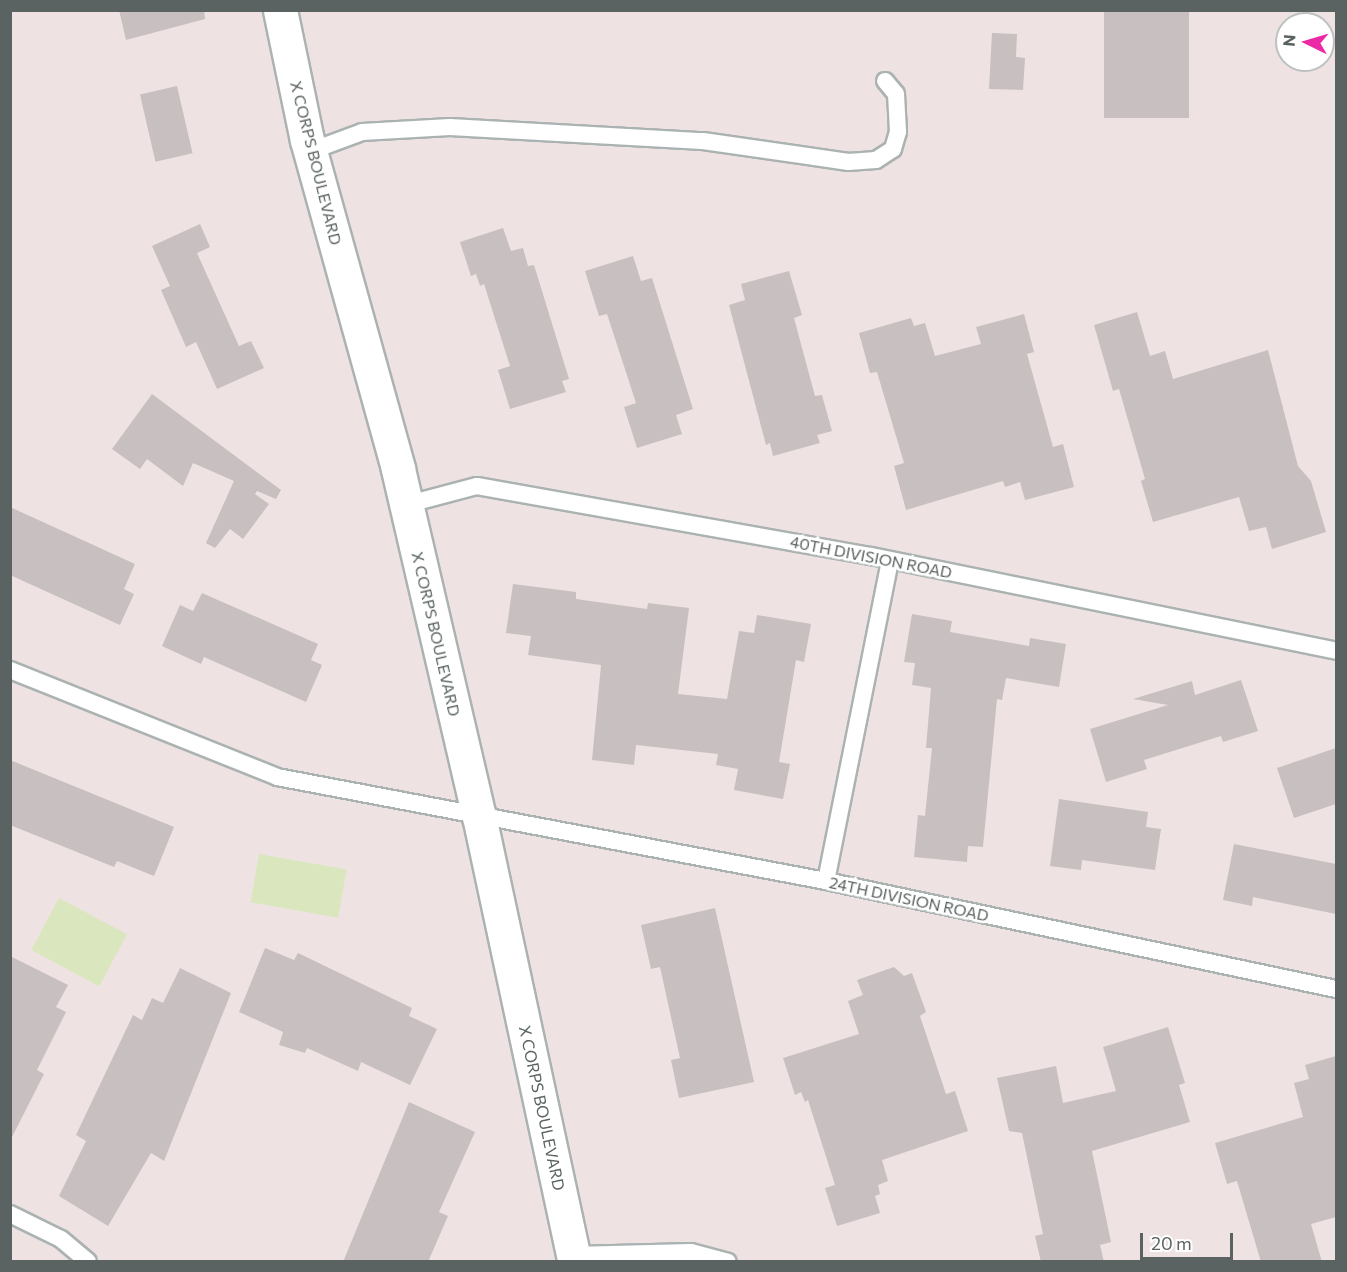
<!DOCTYPE html>
<html>
<head>
<meta charset="utf-8">
<style>
	body { margin:0 }
	#map { position:relative; width:1347px; height:1272px; overflow:hidden; background:#eee3e2; font-family:Commissioner,sans-serif }
	div>[style] { position:absolute }
	[style*='--x'] { left:calc(var(--x)*1px); top:calc(var(--y)*1px); width:calc(var(--w)*1px); rotate:calc(var(--a)*1deg) }
	.green>* { inset:0; background:#dae6bd; transform-origin:0 0 }
	.building>* { inset:0; background:#c8bfc0; transform-origin:0 0 }
	.roads { filter:drop-shadow(2px 0 #abb3b2) drop-shadow(-2px 0 #abb3b2) drop-shadow(0 2px #abb3b2) drop-shadow(0 -2px #abb3b2) }
	.service>* { height:16px; margin:-8px; padding:0 8px; transform-origin:8px; border-radius:8px; background:#fff }
	.minor>* { height:33px; margin:-16.5px; padding:0 16.5px; transform-origin:16.5px; border-radius:16.5px; background:#fff }
	span { translate:-50% -50%; white-space:nowrap; text-align:center; line-height:1.15; -webkit-text-stroke:5px #fff; paint-order:stroke }
	.street-label { font-size:16px; color:#5a6362 }
	.frame { position:absolute; inset:0; border:12px solid #5a6362; pointer-events:none }
	.north { position:absolute; left:1275px; top:12px; width:60px; height:60px; box-sizing:border-box; background:#fff; border:2px solid #bdc1c0; border-radius:50%; rotate:275deg; font-size:16px; font-weight:700; line-height:24px; text-align:center; color:#5a6362 }
	.north::after { content:''; display:block; margin:auto; width:21px; height:27px; background:#ec29a4; clip-path:polygon(50% 0,100% 100%,50% 72%,0 100%) }
	.scale { position:absolute; left:1140px; top:1233px; width:93px; height:27px; box-sizing:border-box; border:3px solid #5a6362; border-top:0; padding-left:8px; font-size:18px; line-height:21px; white-space:nowrap; color:#5a6362; -webkit-text-stroke:4px #fff; paint-order:stroke }
</style>
</head>
<body>
<div id="map">
	<div class="green">
		<i style="left:259px;top:854px;width:89px;height:49px;rotate:10deg"></i>
		<i style="left:59px;top:898px;width:77px;height:59px;rotate:28deg"></i>
	</div>
	<div class="building">
		<i style="clip-path:polygon(119px 10px,204px 10px,205px 19px,126px 40px)"></i>
		<i style="left:1104px;top:10px;width:85px;height:108px"></i>
		<i style="clip-path:polygon(992px 33px,1017px 34px,1016px 57px,1025px 58px,1023px 90px,989px 89px)"></i>
		<i style="left:177px;top:86px;width:69px;height:38px;rotate:77deg"></i>
		<i style="clip-path:polygon(200px 224px,210px 247px,197px 253px,239px 346px,251px 341px,264px 368px,217px 389px,196px 342px,186px 347px,161px 290px,170px 286px,152px 246px)"></i>
		<i style="clip-path:polygon(503px 228px,511px 251px,523px 248px,528px 266px,534px 265px,569px 379px,562px 381px,566px 392px,510px 409px,498px 370px,510px 366px,484px 284px,480px 286px,476px 274px,471px 276px,460px 242px)"></i>
		<i style="clip-path:polygon(633px 256px,641px 281px,652px 278px,693px 409px,676px 415px,682px 434px,637px 448px,624px 407px,636px 403px,607px 314px,599px 316px,585px 271px)"></i>
		<i style="clip-path:polygon(789px 271px,802px 315px,794px 318px,815px 396px,822px 395px,832px 431px,817px 435px,820px 443px,773px 456px,770px 443px,766px 445px,729px 305px,745px 300px,741px 284px)"></i>
		<i style="clip-path:polygon(1137px 312px,1150px 356px,1165px 351px,1173px 379px,1268px 350px,1298px 466px,1311px 481px,1326px 532px,1272px 549px,1266px 527px,1249px 531px,1239px 497px,1153px 522px,1141px 481px,1145px 479px,1119px 389px,1113px 391px,1094px 325px)"></i>
		<i style="clip-path:polygon(1024px 314px,1034px 352px,1027px 354px,1053px 447px,1063px 444px,1074px 487px,1025px 500px,1020px 482px,1005px 487px,1003px 481px,906px 510px,894px 466px,904px 463px,877px 372px,870px 373px,859px 333px,911px 318px,914px 326px,925px 323px,935px 356px,981px 344px,976px 327px)"></i>
		<i style="clip-path:polygon(152px 394px,281px 490px,276px 499px,257px 491px,255px 494px,269px 504px,243px 539px,230px 529px,215px 548px,206px 543px,234px 481px,193px 463px,183px 486px,147px 459px,140px 469px,112px 449px)"></i>
		<i style="clip-path:polygon(10px 507px,135px 564px,124px 589px,134px 594px,120px 625px,10px 575px)"></i>
		<i style="clip-path:polygon(513px 584px,576px 592px,576px 599px,647px 609px,648px 603px,689px 608px,678px 694px,727px 699px,739px 631px,754px 633px,757px 615px,811px 624px,804px 662px,796px 660px,779px 762px,790px 764px,783px 799px,734px 790px,738px 769px,716px 765px,718px 754px,636px 745px,634px 765px,592px 760px,601px 665px,528px 655px,531px 636px,506px 633px)"></i>
		<i style="clip-path:polygon(202px 593px,318px 644px,311px 660px,322px 665px,306px 702px,204px 657px,201px 664px,162px 646px,180px 605px,193px 611px)"></i>
		<i style="clip-path:polygon(912px 614px,952px 621px,950px 632px,1029px 646px,1030px 638px,1066px 644px,1059px 687px,1006px 678px,1002px 700px,997px 699px,983px 847px,968px 846px,967px 862px,914px 857px,918px 815px,925px 816px,932px 748px,926px 748px,931px 688px,912px 685px,915px 663px,904px 662px)"></i>
		<i style="clip-path:polygon(1241px 680px,1258px 731px,1223px 742px,1221px 736px,1144px 760px,1147px 769px,1106px 782px,1090px 729px,1168px 705px,1133px 699px,1192px 681px,1195px 695px)"></i>
		<i style="clip-path:polygon(1336px 748px,1336px 804px,1294px 818px,1277px 768px)"></i>
		<i style="clip-path:polygon(10px 760px,174px 827px,154px 876px,117px 861px,114px 867px,10px 825px)"></i>
		<i style="clip-path:polygon(1059px 799px,1148px 812px,1146px 827px,1161px 829px,1155px 870px,1082px 860px,1081px 870px,1050px 866px)"></i>
		<i style="clip-path:polygon(1234px 844px,1336px 864px,1336px 914px,1253px 897px,1252px 906px,1223px 900px)"></i>
		<i style="clip-path:polygon(715px 908px,754px 1082px,679px 1098px,671px 1060px,680px 1058px,660px 967px,651px 969px,641px 925px)"></i>
		<i style="clip-path:polygon(265px 948px,294px 960px,298px 953px,412px 1008px,409px 1016px,437px 1029px,410px 1085px,361px 1062px,358px 1071px,307px 1048px,305px 1053px,279px 1045px,283px 1032px,239px 1012px)"></i>
		<i style="clip-path:polygon(10px 956px,68px 985px,56px 1007px,66px 1012px,37px 1070px,44px 1074px,10px 1141px)"></i>
		<i style="clip-path:polygon(894px 967px,904px 976px,912px 973px,926px 1012px,920px 1016px,946px 1094px,955px 1091px,968px 1131px,882px 1160px,888px 1181px,878px 1185px,880px 1194px,875px 1196px,880px 1213px,837px 1226px,825px 1188px,835px 1185px,808px 1100px,805px 1102px,801px 1092px,795px 1095px,783px 1058px,859px 1034px,848px 1001px,863px 995px,857px 980px)"></i>
		<i style="clip-path:polygon(180px 968px,231px 993px,164px 1161px,151px 1153px,108px 1226px,59px 1196px,86px 1141px,76px 1135px,133px 1015px,142px 1020px,152px 998px,163px 1003px)"></i>
		<i style="clip-path:polygon(1168px 1027px,1185px 1083px,1179px 1085px,1190px 1122px,1092px 1151px,1111px 1242px,1100px 1245px,1104px 1262px,1041px 1262px,1035px 1236px,1043px 1234px,1022px 1133px,1009px 1131px,997px 1078px,1056px 1066px,1063px 1103px,1116px 1091px,1103px 1047px)"></i>
		<i style="clip-path:polygon(1336px 1056px,1336px 1217px,1311px 1224px,1322px 1262px,1261px 1262px,1237px 1181px,1227px 1184px,1215px 1143px,1303px 1117px,1294px 1083px,1309px 1079px,1305px 1065px)"></i>
		<i style="clip-path:polygon(409px 1102px,475px 1132px,439px 1212px,448px 1216px,428px 1262px,343px 1262px)"></i>
	</div>
	<div class="roads">
		<div class="service">
			<i style="--x:311;--y:151;--w:54;--a:-20.4"></i>
			<i style="--x:362;--y:132;--w:88;--a:-3.3"></i>
			<i style="--x:450;--y:127;--w:253;--a:3.2"></i>
			<i style="--x:703;--y:141;--w:147;--a:8.2"></i>
			<i style="--x:848;--y:162;--w:28;--a:-4"></i>
			<i style="--x:876;--y:160;--w:20;--a:-33"></i>
			<i style="--x:893;--y:149;--w:18;--a:-74"></i>
			<i style="--x:898;--y:132;--w:38;--a:-93"></i>
			<i style="--x:896;--y:94;--w:17;--a:-130"></i>
			<i style="--x:405;--y:505;--w:74;--a:-14.8"></i>
			<i style="--x:477;--y:486;--w:400;--a:10.1"></i>
			<i style="--x:871;--y:556;--w:475;--a:11.5"></i>
			<i style="--x:10;--y:670;--w:288;--a:21.8"></i>
			<i style="--x:277;--y:777;--w:559;--a:10.73"></i>
			<i style="--x:826;--y:881;--w:521;--a:11.96"></i>
			<i style="--x:826;--y:881;--w:327;--a:-78.7"></i>
			<i style="--x:10;--y:1214;--w:57;--a:26.1"></i>
			<i style="--x:61;--y:1239;--w:35;--a:40"></i>
			<i style="--x:573;--y:1255;--w:118;--a:-1.5"></i>
			<i style="--x:691;--y:1252;--w:38;--a:15"></i>
		</div>
		<div class="minor">
			<i style="--x:280;--y:10;--w:133;--a:78.3"></i>
			<i style="--x:307;--y:140;--w:341;--a:74.5"></i>
			<i style="--x:398;--y:469;--w:356;--a:76.9"></i>
			<i style="--x:479;--y:816;--w:456;--a:77.9"></i>
		</div>
	</div>
	<div class="street-label">
		<span style="left:316px;top:163px;rotate:76deg">X CORPS BOULEVARD</span>
		<span style="left:871px;top:557px;rotate:11deg">40TH DIVISION ROAD</span>
		<span style="left:436px;top:634px;rotate:77deg">X CORPS BOULEVARD</span>
		<span style="left:909px;top:899px;rotate:12deg">24TH DIVISION ROAD</span>
		<span style="left:542px;top:1108px;rotate:78deg">X CORPS BOULEVARD</span>
	</div>
	<div class="frame"></div>
	<div class="north">N</div>
	<div class="scale">20 m</div>
</div>
</body>
</html>
